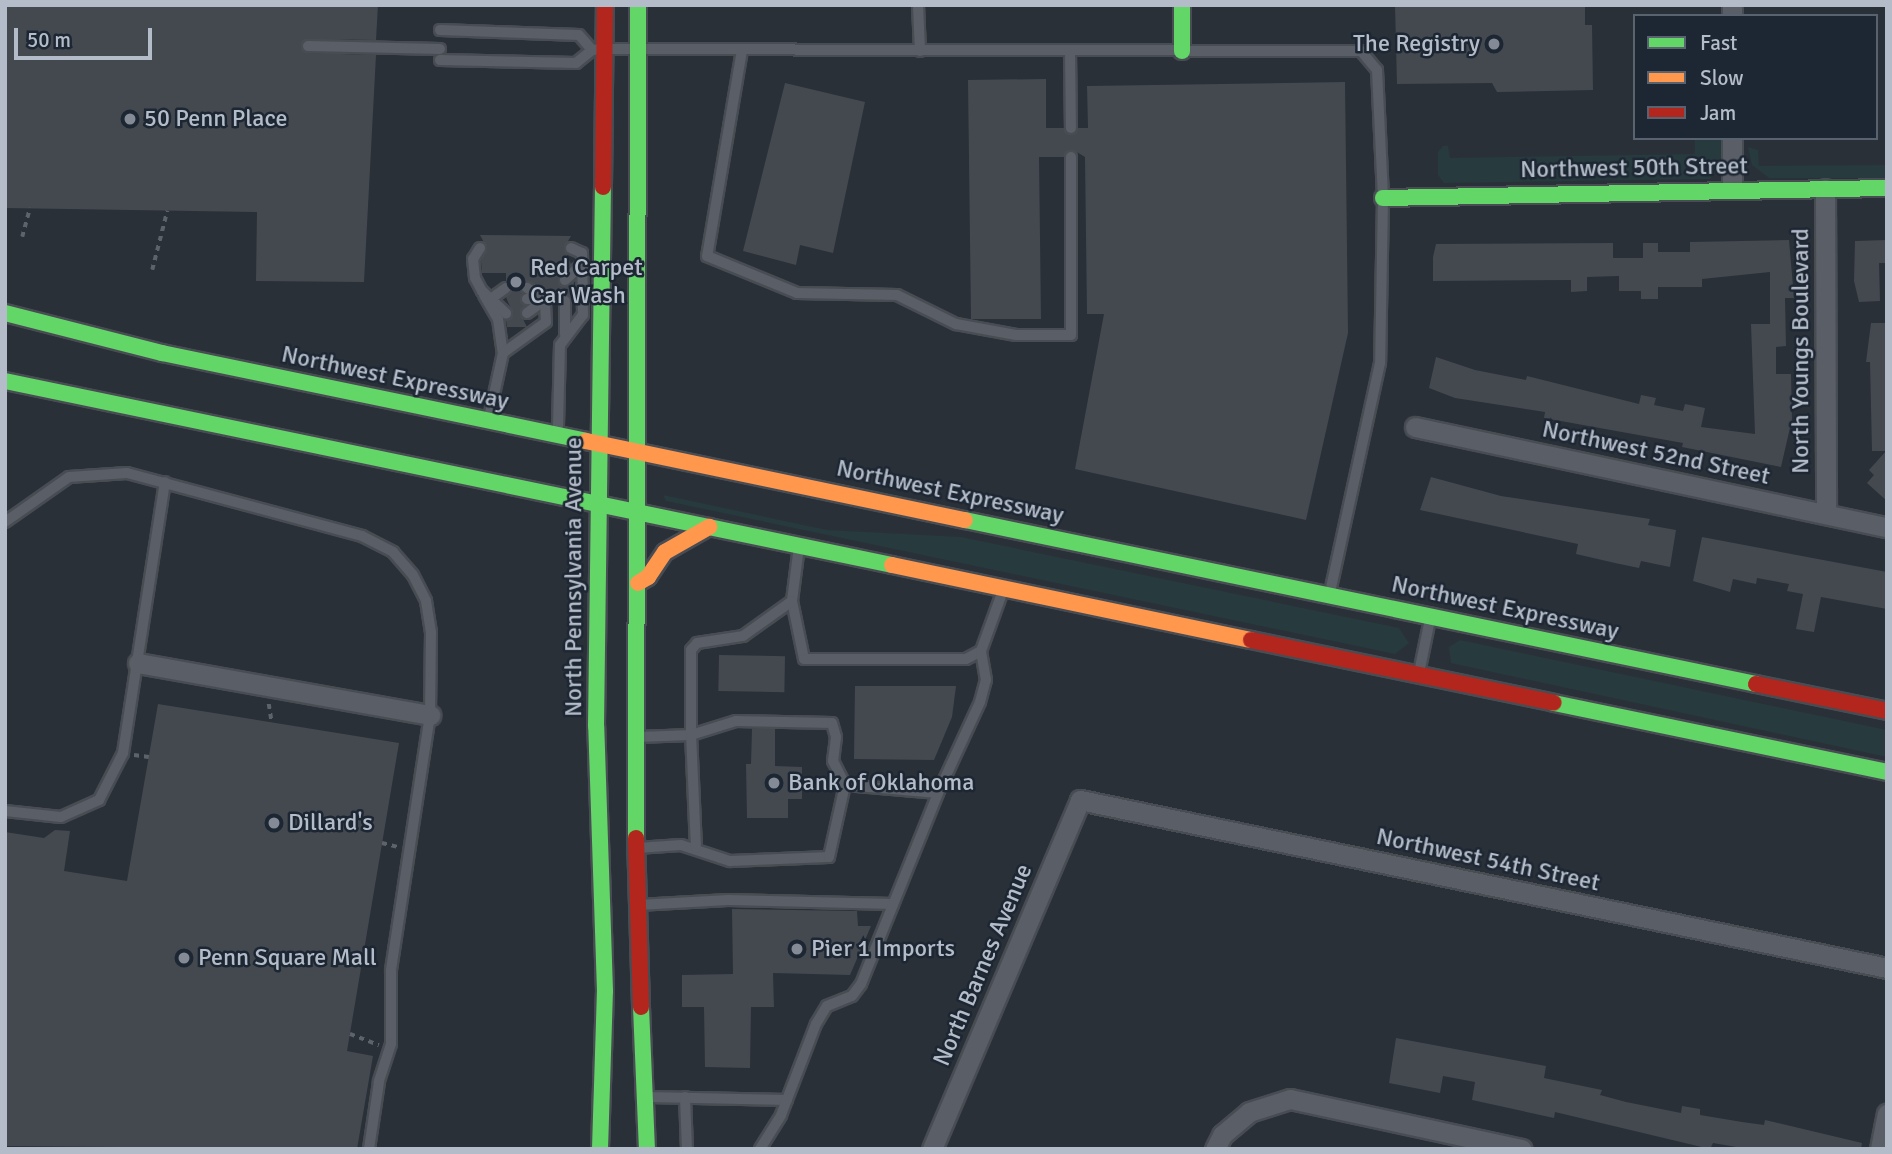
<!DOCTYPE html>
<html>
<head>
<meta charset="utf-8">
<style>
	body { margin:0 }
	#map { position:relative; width:1892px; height:1154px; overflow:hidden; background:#2a3038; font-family:Signika,sans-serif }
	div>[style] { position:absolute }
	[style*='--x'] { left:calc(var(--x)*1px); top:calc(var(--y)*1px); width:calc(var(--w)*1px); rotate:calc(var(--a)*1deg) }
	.green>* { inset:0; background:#273a3e }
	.building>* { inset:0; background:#444950; transform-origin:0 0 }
	.path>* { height:3.5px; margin-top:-1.75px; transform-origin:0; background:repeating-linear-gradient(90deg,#5d636a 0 5px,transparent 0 10px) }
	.roads { filter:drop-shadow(2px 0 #484c53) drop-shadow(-2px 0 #484c53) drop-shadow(0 2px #484c53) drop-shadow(0 -2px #484c53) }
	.lane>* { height:10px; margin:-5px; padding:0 5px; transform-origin:5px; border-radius:5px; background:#5a5e66 }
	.street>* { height:19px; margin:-9.5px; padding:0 9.5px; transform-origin:9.5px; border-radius:9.5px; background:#5a5e66 }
	.fast>* { height:16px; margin:-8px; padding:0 8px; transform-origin:8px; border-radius:8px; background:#63d668 }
	.slow>* { height:16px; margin:-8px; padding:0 8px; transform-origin:8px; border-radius:8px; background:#ff974d }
	.jam>* { height:16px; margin:-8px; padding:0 8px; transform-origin:8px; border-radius:8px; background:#b3261e }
	.dots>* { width:19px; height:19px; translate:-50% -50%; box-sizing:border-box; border:4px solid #1d2633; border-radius:50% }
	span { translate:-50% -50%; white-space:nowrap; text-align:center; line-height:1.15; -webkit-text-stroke:5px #1d2633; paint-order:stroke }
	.poi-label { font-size:24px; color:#b4bcc9 }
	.right { translate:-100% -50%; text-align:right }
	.left { translate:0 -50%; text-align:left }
	.street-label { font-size:24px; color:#b4bcc9 }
	.frame { position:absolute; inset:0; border:7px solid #b4bcc9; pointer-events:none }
	.legend { position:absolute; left:1633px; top:14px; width:245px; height:126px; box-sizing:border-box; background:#1d2633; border:2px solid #59626f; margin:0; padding:9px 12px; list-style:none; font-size:21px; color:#b4bcc9 }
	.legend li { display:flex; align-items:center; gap:14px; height:35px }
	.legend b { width:35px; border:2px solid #59626f }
	.scale { position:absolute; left:14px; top:28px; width:138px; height:32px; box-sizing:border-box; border:4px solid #b4bcc9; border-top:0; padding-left:9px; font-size:21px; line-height:24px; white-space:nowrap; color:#b4bcc9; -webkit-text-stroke:5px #1d2633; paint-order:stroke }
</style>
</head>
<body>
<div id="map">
	<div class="green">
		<i style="clip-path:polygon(1695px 138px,1724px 138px,1722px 165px,1710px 179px,1444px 183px,1438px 175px,1438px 152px,1443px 146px,1448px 146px,1450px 158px,1695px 154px)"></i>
		<i style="clip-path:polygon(1748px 147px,1758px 150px,1759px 166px,1887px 165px,1887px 178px,1769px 178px,1752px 165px)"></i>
		<i style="clip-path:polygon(663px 495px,827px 530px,961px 537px,1399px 628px,1409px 643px,1395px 654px,666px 501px)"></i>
		<i style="clip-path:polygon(1460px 640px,1887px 730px,1887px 757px,1451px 663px,1449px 647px)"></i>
	</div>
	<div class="building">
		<i style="clip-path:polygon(5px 5px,378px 5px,376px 40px,308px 39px,301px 45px,308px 53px,376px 55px,364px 282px,256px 281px,257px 212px,5px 208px)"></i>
		<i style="clip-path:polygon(1395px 5px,1585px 5px,1585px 25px,1592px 25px,1593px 90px,1497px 92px,1492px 83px,1397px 84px)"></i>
		<i style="clip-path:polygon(1046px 79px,1046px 128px,1064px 128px,1070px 135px,1078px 128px,1088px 128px,1087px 86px,1345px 82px,1348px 333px,1306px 520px,1075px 469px,1104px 314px,1087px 314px,1085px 157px,1075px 151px,1068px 150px,1064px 157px,1039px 157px,1041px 319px,971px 319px,968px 80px)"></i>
		<i style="clip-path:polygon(785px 83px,865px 102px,833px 253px,800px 245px,796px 265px,743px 251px)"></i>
		<i style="clip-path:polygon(480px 235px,571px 236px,564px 248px,571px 264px,558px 281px,564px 287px,574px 282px,574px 301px,564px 294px,552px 301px,549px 294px,524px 281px,520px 287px,524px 306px,520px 313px,527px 327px,507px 327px,506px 320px,513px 314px,506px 297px,513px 287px,506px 281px,506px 273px,482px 273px,481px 261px,487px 248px)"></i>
		<i style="clip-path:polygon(1789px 240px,1794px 298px,1785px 298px,1786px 346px,1776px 347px,1776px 374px,1791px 374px,1792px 419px,1781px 467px,1682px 447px,1683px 443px,1544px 418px,1545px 412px,1455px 398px,1429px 388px,1436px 357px,1475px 370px,1526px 380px,1527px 376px,1639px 404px,1641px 395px,1656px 398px,1654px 405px,1683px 411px,1685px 404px,1705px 408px,1701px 427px,1755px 434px,1751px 324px,1770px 324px,1770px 272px,1702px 279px,1702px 287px,1658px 287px,1658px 299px,1641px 299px,1641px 291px,1619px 291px,1619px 276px,1587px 277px,1587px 291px,1571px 292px,1571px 280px,1433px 281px,1433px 257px,1436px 244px,1613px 243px,1613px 258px,1643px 258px,1643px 243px,1658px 243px,1658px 252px,1690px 252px,1690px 242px)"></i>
		<i style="clip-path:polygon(1887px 240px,1887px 263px,1879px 263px,1880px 301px,1859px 302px,1854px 281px,1855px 241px)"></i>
		<i style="clip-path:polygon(1871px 323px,1887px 323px,1887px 501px,1867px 483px,1874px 475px,1869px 470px,1886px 451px,1872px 451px,1870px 362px,1866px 362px)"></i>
		<i style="clip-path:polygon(1431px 477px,1501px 496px,1650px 519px,1648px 525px,1676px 530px,1670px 567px,1641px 561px,1639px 568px,1615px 563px,1576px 554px,1578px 544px,1420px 510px)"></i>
		<i style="clip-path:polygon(1702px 537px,1887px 572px,1887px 609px,1821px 597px,1814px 632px,1796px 629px,1803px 594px,1787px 591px,1789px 584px,1757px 578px,1756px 584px,1733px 579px,1730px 592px,1693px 581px)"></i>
		<i style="left:719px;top:655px;width:66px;height:36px;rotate:1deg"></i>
		<i style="clip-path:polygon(855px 686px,956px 686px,952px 717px,934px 760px,854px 759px)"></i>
		<i style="clip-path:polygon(158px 704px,399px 743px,347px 1051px,373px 1056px,357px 1149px,5px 1146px,5px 832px,44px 838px,55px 830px,70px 831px,64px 871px,127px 881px)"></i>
		<i style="clip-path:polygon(752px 729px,775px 729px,775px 766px,802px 767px,802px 799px,788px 799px,788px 818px,747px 818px,746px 764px,751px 764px)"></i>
		<i style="clip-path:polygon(732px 909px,857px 911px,858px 926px,871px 926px,850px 975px,773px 973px,774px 1007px,751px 1007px,750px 1068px,705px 1067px,704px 1007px,682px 1007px,682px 975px,733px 974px)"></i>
		<i style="clip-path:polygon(1396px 1038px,1546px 1066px,1544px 1078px,1602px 1090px,1600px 1095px,1626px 1102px,1681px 1113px,1682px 1106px,1700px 1109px,1700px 1115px,1742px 1122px,1764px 1125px,1765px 1120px,1862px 1143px,1861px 1149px,1748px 1149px,1713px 1143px,1710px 1149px,1555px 1112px,1554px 1118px,1472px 1100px,1475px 1082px,1443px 1076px,1440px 1093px,1389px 1083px)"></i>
	</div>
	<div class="path">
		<i style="--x:22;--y:237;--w:30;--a:-75"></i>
		<i style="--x:152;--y:270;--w:61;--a:-75.7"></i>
		<i style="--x:269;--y:704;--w:18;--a:81"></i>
		<i style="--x:134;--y:755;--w:15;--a:8"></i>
		<i style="--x:382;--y:843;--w:16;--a:14"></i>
		<i style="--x:350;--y:1034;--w:31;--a:21"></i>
	</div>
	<div class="roads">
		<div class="lane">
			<i style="--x:918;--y:5;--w:46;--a:87.5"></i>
			<i style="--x:440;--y:30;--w:139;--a:2.1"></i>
			<i style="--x:579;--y:35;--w:20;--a:49"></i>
			<i style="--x:308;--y:46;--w:132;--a:1.3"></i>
			<i style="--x:742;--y:50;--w:209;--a:99.6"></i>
			<i style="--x:707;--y:256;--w:97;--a:22.3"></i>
			<i style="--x:797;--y:293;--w:100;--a:1.1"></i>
			<i style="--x:897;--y:295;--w:66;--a:26.2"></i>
			<i style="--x:956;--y:324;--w:61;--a:10.4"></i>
			<i style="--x:1016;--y:335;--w:55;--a:0"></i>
			<i style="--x:1071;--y:335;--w:178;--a:-90"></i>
			<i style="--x:1070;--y:51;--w:77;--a:89.3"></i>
			<i style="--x:440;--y:60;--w:136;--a:1.3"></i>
			<i style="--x:576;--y:63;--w:21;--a:-39"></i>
			<i style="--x:592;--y:50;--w:10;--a:-6"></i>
			<i style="--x:602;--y:49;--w:759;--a:0.15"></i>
			<i style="--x:1361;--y:51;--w:25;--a:50"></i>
			<i style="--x:1377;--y:70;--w:128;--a:87.3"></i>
			<i style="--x:1383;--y:198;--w:165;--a:91"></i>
			<i style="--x:1380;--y:363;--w:229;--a:102.3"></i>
			<i style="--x:480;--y:248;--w:13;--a:122"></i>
			<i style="--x:473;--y:259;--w:19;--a:84"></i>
			<i style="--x:475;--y:278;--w:15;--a:62"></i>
			<i style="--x:482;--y:291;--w:33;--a:43"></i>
			<i style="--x:565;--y:280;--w:23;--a:-43"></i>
			<i style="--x:484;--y:295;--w:28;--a:60"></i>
			<i style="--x:498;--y:319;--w:34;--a:82"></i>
			<i style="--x:492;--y:298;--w:17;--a:-36"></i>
			<i style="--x:527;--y:299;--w:17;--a:3"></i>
			<i style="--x:565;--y:301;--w:33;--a:90"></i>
			<i style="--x:527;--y:313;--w:22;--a:-36"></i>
			<i style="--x:490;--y:413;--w:61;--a:-77.8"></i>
			<i style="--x:503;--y:353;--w:53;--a:-35.8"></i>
			<i style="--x:546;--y:322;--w:22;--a:-93"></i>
			<i style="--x:545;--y:300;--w:22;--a:-146"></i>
			<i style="--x:558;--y:426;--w:81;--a:-88.6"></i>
			<i style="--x:560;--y:345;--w:38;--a:-53"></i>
			<i style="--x:583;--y:315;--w:62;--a:-90.9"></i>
			<i style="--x:582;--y:253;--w:12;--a:-156"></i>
			<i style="--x:5;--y:522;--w:78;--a:-35.1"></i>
			<i style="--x:69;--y:477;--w:58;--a:-3.9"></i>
			<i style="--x:127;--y:473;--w:243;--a:15"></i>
			<i style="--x:362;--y:536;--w:35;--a:27"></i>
			<i style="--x:393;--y:552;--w:30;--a:49"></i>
			<i style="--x:413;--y:575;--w:29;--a:63"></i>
			<i style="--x:426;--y:601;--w:31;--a:81"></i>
			<i style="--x:431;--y:632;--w:83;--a:90.7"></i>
			<i style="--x:430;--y:715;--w:259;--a:98.7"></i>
			<i style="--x:391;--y:971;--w:73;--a:90"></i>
			<i style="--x:391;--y:1044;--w:40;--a:108"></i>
			<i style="--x:379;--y:1082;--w:68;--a:98.5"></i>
			<i style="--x:798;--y:554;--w:47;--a:97.3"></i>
			<i style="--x:792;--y:601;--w:59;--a:78.3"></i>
			<i style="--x:804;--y:659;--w:162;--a:0"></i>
			<i style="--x:966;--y:659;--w:17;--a:-28"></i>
			<i style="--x:981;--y:651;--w:59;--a:-70"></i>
			<i style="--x:1420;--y:668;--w:45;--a:-78.4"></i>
			<i style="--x:638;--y:737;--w:53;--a:-2.2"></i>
			<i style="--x:691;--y:735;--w:85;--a:-90"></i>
			<i style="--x:691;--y:650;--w:9;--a:-49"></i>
			<i style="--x:697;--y:643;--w:47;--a:-8.7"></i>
			<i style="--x:743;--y:636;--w:60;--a:-35.5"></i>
			<i style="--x:5;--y:811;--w:56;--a:6.1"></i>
			<i style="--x:61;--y:817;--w:42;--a:-24.1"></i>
			<i style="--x:99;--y:800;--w:53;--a:-62.9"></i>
			<i style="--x:123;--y:753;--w:274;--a:-81.2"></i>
			<i style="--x:637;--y:848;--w:44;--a:-3.9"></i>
			<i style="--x:681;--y:845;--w:52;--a:18.1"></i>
			<i style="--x:730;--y:861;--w:99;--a:-2.3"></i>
			<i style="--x:829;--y:857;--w:74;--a:-77.5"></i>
			<i style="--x:845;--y:785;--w:93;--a:4.9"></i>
			<i style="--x:938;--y:793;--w:100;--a:-65.2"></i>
			<i style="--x:980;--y:702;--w:23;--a:-75"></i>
			<i style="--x:986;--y:680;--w:29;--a:-100"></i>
			<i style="--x:696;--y:848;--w:113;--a:-92.5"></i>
			<i style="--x:691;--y:735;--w:47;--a:-17.3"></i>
			<i style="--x:736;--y:721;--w:96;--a:1.2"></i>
			<i style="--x:832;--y:723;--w:15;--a:74"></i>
			<i style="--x:836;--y:737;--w:24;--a:97"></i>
			<i style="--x:833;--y:761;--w:27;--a:63"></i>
			<i style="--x:638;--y:905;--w:90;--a:-3.2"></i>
			<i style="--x:728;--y:900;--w:165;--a:1.4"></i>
			<i style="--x:648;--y:1097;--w:139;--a:1.2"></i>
			<i style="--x:685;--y:1097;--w:52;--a:87.8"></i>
			<i style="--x:760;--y:1149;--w:40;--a:-58"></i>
			<i style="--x:781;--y:1115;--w:97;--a:-69"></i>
			<i style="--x:816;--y:1024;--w:21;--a:-59"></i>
			<i style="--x:827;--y:1006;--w:27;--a:-22"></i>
			<i style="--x:852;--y:996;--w:15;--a:-53"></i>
			<i style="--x:861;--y:984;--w:206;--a:-68"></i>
		</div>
		<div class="street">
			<i style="--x:1732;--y:16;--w:11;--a:-90"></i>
			<i style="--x:1732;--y:138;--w:51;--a:90"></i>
			<i style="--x:1825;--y:189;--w:325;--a:89.8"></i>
			<i style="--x:1415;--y:427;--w:482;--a:12"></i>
			<i style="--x:138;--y:663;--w:297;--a:10.1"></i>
			<i style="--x:932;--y:1149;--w:379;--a:-67"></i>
			<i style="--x:1080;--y:800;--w:824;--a:11.76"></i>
			<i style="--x:1215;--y:1149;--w:16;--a:-63"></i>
			<i style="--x:1222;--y:1135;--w:35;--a:-40"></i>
			<i style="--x:1249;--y:1112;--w:43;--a:-17.6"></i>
			<i style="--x:1290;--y:1099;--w:237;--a:12.2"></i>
			<i style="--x:1880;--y:1149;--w:36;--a:-79"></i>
		</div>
		<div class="fast">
			<i style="--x:1182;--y:5;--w:46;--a:90"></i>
			<i style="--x:1383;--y:198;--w:504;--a:-1.14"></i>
			<i style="--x:5;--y:313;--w:162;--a:14.3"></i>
			<i style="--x:162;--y:353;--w:433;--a:11.7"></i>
			<i style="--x:5;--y:381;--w:906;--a:11.72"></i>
			<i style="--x:965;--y:520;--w:808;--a:11.71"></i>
			<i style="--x:1554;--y:703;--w:340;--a:11.7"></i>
			<i style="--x:636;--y:838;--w:833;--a:-89.86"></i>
			<i style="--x:641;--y:1007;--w:142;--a:87.6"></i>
			<i style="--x:600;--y:1149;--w:158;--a:-88.2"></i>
			<i style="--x:605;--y:991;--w:265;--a:-91.9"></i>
			<i style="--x:596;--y:726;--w:539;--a:-89.26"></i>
		</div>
		<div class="slow">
			<i style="--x:586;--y:441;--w:387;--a:11.8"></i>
			<i style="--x:892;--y:565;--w:367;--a:11.8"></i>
			<i style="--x:638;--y:583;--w:12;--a:-31"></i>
			<i style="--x:648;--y:577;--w:30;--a:-56"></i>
			<i style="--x:665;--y:552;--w:51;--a:-29.6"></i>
		</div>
		<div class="jam">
			<i style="--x:603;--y:187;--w:182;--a:-89.4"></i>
			<i style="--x:1251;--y:640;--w:309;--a:11.7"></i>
			<i style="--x:1756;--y:684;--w:134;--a:11.6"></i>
			<i style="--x:636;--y:838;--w:169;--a:88.3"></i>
		</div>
	</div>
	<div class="dots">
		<i style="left:1494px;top:44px;background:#848b96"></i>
		<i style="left:130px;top:119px;background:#848b96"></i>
		<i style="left:516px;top:282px;background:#848b96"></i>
		<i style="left:774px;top:783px;background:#848b96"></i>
		<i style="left:274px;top:823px;background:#848b96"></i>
		<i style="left:797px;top:949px;background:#848b96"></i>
		<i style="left:184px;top:958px;background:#848b96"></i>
	</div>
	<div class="poi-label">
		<span class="right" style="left:1480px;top:44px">The Registry</span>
		<span class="left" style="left:144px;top:119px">50 Penn Place</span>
		<span class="left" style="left:530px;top:282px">Red Carpet<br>Car Wash</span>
		<span class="left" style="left:788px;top:783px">Bank of Oklahoma</span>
		<span class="left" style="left:288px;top:823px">Dillard's</span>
		<span class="left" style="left:811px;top:949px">Pier 1 Imports</span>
		<span class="left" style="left:198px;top:958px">Penn Square Mall</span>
	</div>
	<div class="street-label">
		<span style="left:1634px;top:168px;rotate:-1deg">Northwest 50th Street</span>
		<span style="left:1801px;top:351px;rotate:-90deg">North Youngs Boulevard</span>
		<span style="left:395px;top:378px;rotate:12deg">Northwest Expressway</span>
		<span style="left:1656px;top:453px;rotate:12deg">Northwest 52nd Street</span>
		<span style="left:950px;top:492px;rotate:12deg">Northwest Expressway</span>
		<span style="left:574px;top:577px;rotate:-90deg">North Pennsylvania Avenue</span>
		<span style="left:1505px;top:608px;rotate:12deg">Northwest Expressway</span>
		<span style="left:1488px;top:860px;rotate:12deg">Northwest 54th Street</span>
		<span style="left:983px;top:965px;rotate:-67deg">North Barnes Avenue</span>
	</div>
	<div class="frame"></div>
	<ul class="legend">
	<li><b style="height:9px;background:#63d668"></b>Fast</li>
	<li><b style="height:9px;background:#ff974d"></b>Slow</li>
	<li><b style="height:9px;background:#b3261e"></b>Jam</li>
	</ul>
	<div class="scale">50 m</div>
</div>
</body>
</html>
